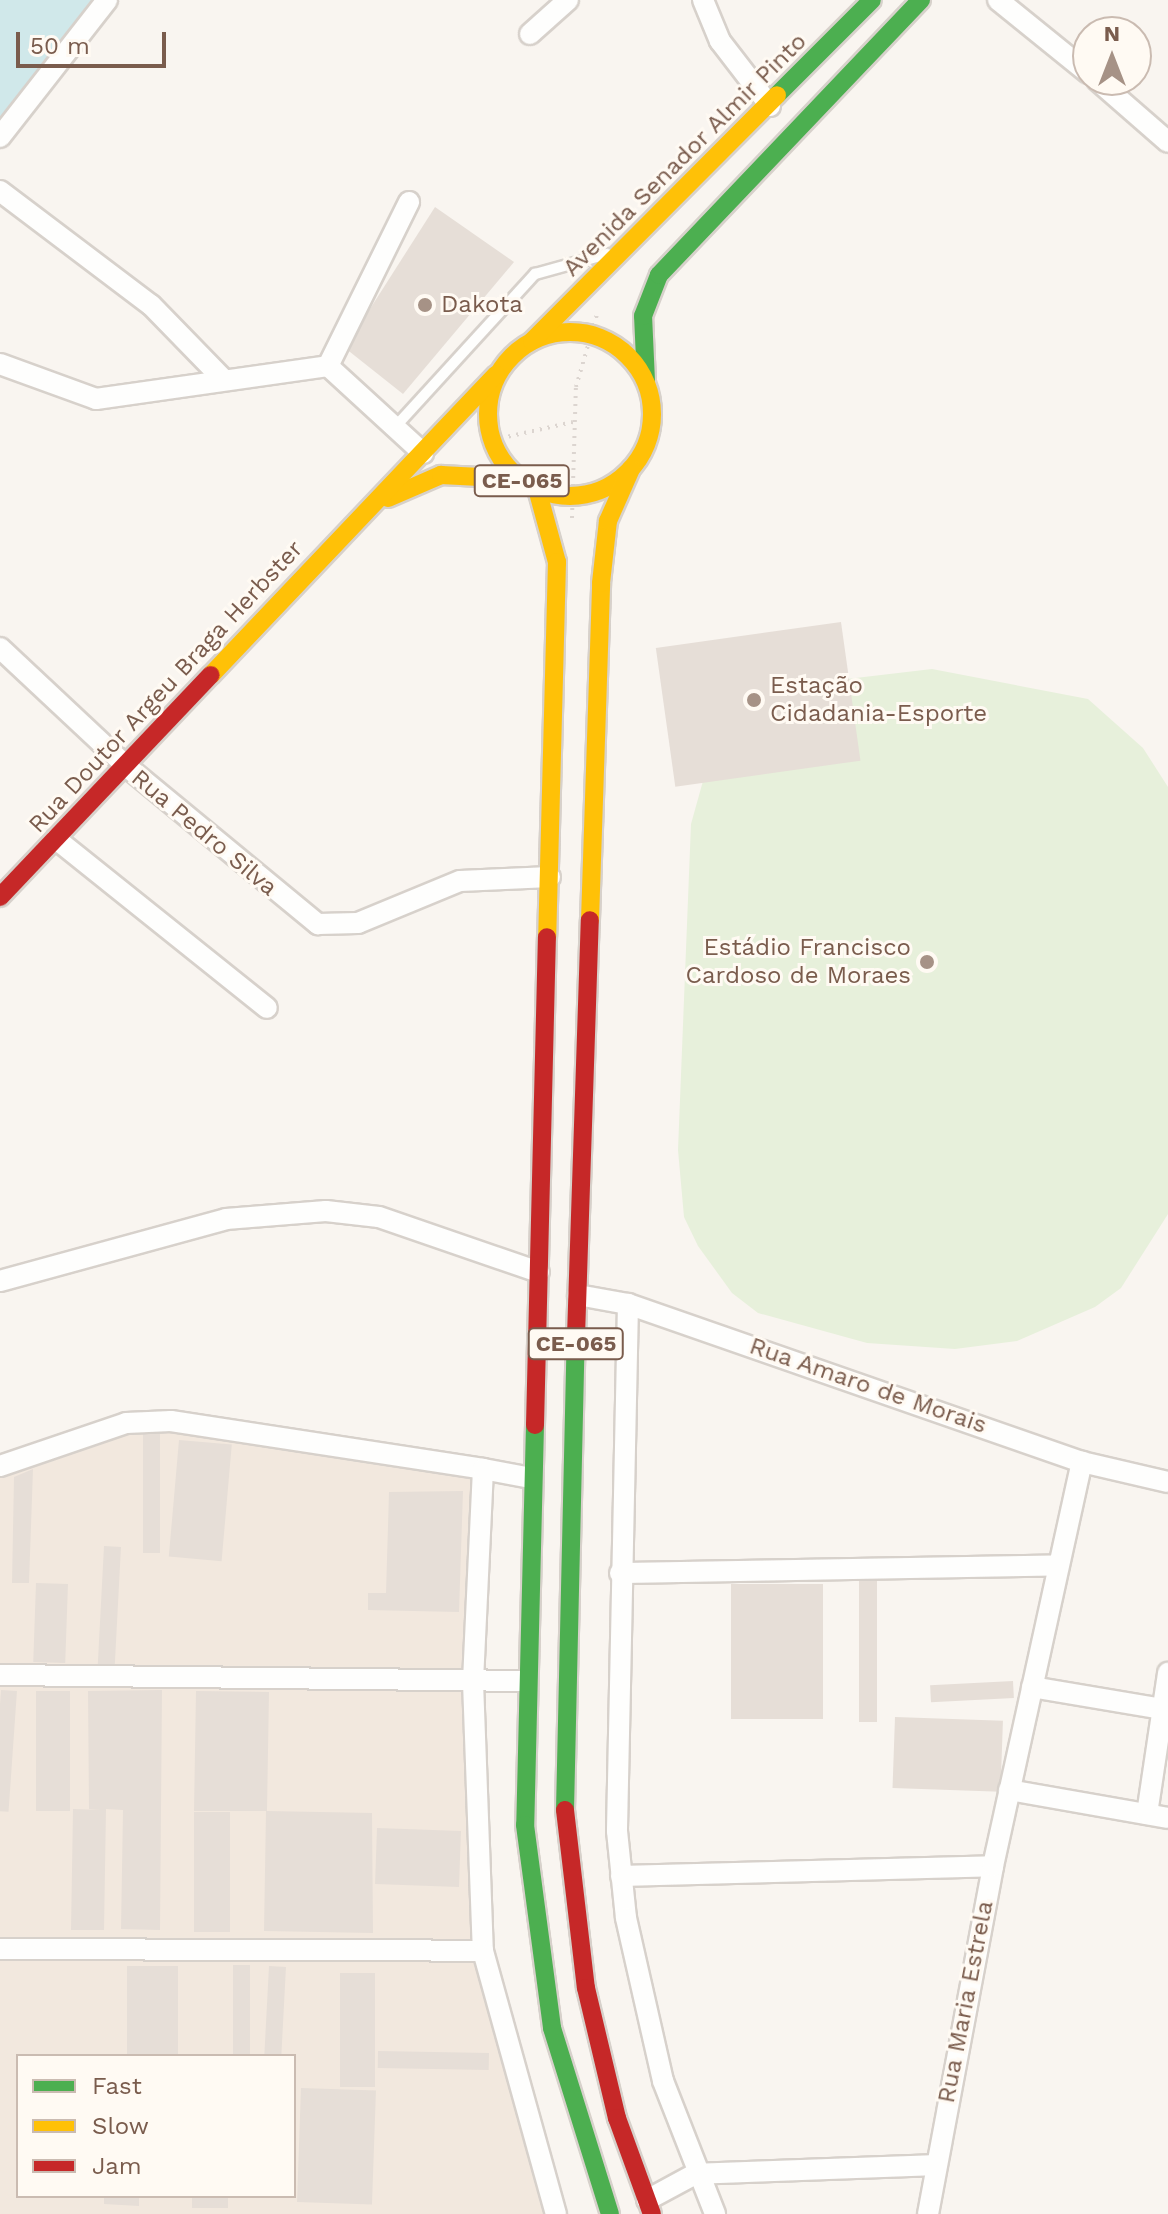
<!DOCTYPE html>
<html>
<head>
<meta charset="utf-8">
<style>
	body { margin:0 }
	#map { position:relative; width:1168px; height:2214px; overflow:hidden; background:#f9f5f0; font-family:"Work Sans",sans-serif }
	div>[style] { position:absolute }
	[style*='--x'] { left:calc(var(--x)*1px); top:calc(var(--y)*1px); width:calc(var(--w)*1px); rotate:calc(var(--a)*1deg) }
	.residential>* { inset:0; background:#f2e8de }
	.green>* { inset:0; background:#e7f0db }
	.water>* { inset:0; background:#d0e8ea }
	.building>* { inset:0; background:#e6ded7; transform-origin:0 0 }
	.path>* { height:4px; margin-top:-2px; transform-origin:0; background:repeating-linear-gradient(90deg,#dcd5d0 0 2px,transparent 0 8px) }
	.roads { filter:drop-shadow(2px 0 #d7d1cb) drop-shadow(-2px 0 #d7d1cb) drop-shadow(0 2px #d7d1cb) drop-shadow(0 -2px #d7d1cb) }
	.lane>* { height:10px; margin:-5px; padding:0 5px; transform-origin:5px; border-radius:5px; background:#fefefd }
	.street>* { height:20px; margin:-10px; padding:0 10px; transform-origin:10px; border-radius:10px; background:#fefefd }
	.fast>* { height:18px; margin:-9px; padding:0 9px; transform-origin:9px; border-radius:9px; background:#4caf50 }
	.slow>* { height:18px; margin:-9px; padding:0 9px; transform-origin:9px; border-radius:9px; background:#ffc107 }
	.slow>.ring { margin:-9px; padding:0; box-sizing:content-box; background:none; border:18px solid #ffc107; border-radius:50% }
	.jam>* { height:18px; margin:-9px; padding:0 9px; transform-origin:9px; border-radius:9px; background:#c62828 }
	.dots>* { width:22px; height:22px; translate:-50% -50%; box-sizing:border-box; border:4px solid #fffaf3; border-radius:50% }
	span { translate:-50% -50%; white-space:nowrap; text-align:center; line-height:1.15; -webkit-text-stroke:6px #fffaf3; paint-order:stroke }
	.shield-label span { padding:2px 6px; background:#fffaf3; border:2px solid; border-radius:6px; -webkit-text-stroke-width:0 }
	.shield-label { font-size:22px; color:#7a5c4d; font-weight:700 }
	.street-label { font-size:24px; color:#7a5c4d }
	.poi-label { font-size:24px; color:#7a5c4d }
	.left { translate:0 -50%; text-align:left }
	.right { translate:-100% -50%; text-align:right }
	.legend { position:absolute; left:16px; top:2054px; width:280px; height:144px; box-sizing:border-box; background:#fffaf3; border:2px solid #cabbb1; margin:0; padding:10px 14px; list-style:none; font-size:24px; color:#7a5c4d }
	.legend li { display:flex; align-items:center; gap:16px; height:40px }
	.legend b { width:40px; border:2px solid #cabbb1 }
	.north { position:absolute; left:1072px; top:16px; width:80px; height:80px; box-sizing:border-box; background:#fffaf3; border:2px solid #cabbb1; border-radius:50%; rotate:0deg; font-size:22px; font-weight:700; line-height:32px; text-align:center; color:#7a5c4d }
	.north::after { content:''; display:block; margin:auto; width:28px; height:36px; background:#a69286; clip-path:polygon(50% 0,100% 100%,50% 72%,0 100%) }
	.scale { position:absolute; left:16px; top:32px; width:150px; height:36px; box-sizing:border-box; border:4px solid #7a5c4d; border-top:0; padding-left:10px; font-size:24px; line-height:28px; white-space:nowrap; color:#7a5c4d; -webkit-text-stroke:6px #fffaf3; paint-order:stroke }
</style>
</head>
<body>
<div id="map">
	<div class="residential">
		<i style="clip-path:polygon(evenodd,126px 1423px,483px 1469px,483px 1951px,556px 2214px,0 2214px,0 1466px,126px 1423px,18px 2056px,294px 2056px,294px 2196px,18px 2196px,18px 2056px)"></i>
	</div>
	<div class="green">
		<i style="clip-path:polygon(932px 669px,1088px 699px,1143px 748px,1168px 787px,1168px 1214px,1121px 1288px,1095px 1307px,1017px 1341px,955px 1349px,867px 1343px,758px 1313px,732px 1293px,698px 1246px,684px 1217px,678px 1150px,691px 824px,703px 781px,727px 744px,813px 683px)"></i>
	</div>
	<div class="water">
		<i style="clip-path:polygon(0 0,93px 0,0 121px)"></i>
	</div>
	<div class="building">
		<i style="clip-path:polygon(435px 207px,514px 262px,403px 394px,345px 348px)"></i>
		<i style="left:841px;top:622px;width:140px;height:187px;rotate:82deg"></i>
		<i style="left:143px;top:1434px;width:17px;height:119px"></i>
		<i style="left:179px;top:1440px;width:53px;height:117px;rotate:5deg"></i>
		<i style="clip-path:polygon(33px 1469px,29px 1583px,12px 1583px,14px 1477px)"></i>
		<i style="clip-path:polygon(463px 1491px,459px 1612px,368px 1610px,368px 1593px,386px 1593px,389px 1492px)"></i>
		<i style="left:104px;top:1546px;width:17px;height:120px;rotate:3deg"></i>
		<i style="left:859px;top:1580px;width:18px;height:142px"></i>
		<i style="left:36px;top:1583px;width:32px;height:79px;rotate:2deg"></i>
		<i style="left:731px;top:1584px;width:92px;height:135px"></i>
		<i style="left:1013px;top:1681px;width:17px;height:83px;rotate:87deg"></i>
		<i style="left:1px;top:1690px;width:16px;height:121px;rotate:4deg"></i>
		<i style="clip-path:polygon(162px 1690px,160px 1930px,121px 1929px,123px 1810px,106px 1809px,104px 1930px,71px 1930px,73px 1809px,101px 1810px,89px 1809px,88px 1691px)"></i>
		<i style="left:36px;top:1691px;width:34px;height:120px"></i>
		<i style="clip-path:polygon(196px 1691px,269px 1692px,267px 1811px,372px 1813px,373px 1933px,264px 1931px,266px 1811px,194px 1811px)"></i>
		<i style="left:895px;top:1717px;width:108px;height:71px;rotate:2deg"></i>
		<i style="left:194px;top:1812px;width:36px;height:120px"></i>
		<i style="left:377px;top:1828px;width:84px;height:56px;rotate:2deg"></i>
		<i style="left:233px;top:1965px;width:17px;height:91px"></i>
		<i style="left:127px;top:1966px;width:51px;height:90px"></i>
		<i style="left:269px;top:1966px;width:17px;height:90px;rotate:3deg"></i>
		<i style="left:340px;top:1973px;width:35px;height:114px"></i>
		<i style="left:378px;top:2051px;width:111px;height:17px;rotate:1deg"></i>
		<i style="left:301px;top:2088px;width:75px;height:114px;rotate:2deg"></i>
		<i style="clip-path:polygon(104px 2196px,139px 2196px,139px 2206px,104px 2204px)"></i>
		<i style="left:192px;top:2196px;width:36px;height:12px"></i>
	</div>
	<div class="path">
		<i style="--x:493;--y:440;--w:82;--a:-12.7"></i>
		<i style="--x:572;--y:518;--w:131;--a:-88.3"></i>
		<i style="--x:576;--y:387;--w:79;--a:-73.9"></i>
	</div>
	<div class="roads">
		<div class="lane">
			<i style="--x:397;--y:425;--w:205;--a:-47.6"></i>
			<i style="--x:535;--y:274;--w:75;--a:-15.5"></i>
		</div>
		<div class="street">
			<i style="--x:703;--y:0;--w:44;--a:67.5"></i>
			<i style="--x:720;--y:41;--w:82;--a:52.4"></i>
			<i style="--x:998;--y:0;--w:116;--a:39"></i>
			<i style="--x:530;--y:34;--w:51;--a:-41.8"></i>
			<i style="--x:1097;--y:80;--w:94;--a:41.1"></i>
			<i style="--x:0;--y:137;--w:174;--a:-52"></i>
			<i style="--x:0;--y:191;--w:189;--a:37.1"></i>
			<i style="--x:151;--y:305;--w:103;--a:45.8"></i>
			<i style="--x:0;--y:364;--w:102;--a:20"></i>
			<i style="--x:96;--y:399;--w:234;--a:-8.1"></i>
			<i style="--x:328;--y:366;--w:129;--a:42.5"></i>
			<i style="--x:328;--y:366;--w:183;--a:-63.7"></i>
			<i style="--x:0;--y:648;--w:173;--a:43.1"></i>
			<i style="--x:126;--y:766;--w:249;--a:39.5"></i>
			<i style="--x:318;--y:924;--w:40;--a:-1.4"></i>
			<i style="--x:358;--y:923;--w:110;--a:-22.4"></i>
			<i style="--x:460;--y:881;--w:90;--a:-2.5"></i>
			<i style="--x:56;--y:839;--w:270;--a:38.7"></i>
			<i style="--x:0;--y:1281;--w:234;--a:-15.3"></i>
			<i style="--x:226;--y:1219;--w:100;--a:-4.6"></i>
			<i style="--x:326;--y:1211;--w:53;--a:6.5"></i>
			<i style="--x:379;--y:1217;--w:169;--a:19"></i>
			<i style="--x:578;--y:1295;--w:51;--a:10.2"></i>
			<i style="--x:628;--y:1304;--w:481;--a:19.2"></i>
			<i style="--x:1082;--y:1462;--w:88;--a:13.1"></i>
			<i style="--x:628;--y:1304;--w:527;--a:91.2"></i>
			<i style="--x:617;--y:1831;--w:87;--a:84.1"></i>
			<i style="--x:626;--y:1918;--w:167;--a:77.2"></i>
			<i style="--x:663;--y:2081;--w:143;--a:68.6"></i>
			<i style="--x:0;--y:1466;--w:133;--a:-18.8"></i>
			<i style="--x:126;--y:1423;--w:45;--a:-2.5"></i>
			<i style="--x:171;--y:1421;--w:316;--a:8.7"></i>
			<i style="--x:483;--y:1469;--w:213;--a:92.7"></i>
			<i style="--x:473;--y:1682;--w:269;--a:87.9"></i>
			<i style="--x:483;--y:1951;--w:273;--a:74.5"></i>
			<i style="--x:483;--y:1469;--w:49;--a:10.6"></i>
			<i style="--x:620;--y:1573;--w:437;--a:-1"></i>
			<i style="--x:0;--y:1675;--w:525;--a:0.65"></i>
			<i style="--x:1032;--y:1687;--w:132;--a:9.6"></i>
			<i style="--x:1009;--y:1790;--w:161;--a:10"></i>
			<i style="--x:1147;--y:1814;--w:143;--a:-81.5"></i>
			<i style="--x:621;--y:1876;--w:372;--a:-1.5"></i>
			<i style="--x:0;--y:1949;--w:483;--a:0.2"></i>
			<i style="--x:647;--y:2200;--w:55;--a:-28.4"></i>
			<i style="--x:695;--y:2174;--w:240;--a:-2.1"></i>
			<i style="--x:928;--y:2214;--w:354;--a:-79.4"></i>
			<i style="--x:993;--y:1866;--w:414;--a:-77.6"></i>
		</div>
		<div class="fast">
			<i style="--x:777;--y:95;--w:134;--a:-45"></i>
			<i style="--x:646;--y:381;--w:65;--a:-92.6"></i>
			<i style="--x:643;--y:316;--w:44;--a:-68.7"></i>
			<i style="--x:659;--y:275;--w:380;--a:-46.4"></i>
			<i style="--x:535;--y:1425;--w:400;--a:91.4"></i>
			<i style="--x:525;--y:1825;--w:205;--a:82.4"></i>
			<i style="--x:552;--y:2028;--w:195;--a:72.7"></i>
			<i style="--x:565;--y:1810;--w:474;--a:-88.7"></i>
		</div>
		<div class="slow">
			<i class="ring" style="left:488px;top:332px;width:146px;height:146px"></i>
			<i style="--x:532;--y:341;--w:347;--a:-45.1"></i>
			<i style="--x:537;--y:489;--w:76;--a:74.7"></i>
			<i style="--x:557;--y:562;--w:375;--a:91.5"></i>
			<i style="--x:388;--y:498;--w:58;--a:-23.5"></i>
			<i style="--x:441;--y:475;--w:78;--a:2.9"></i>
			<i style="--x:211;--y:675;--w:414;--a:-46.5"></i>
			<i style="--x:590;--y:920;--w:337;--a:-88.1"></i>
			<i style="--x:601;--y:583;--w:62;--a:-83.6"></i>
			<i style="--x:608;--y:521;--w:57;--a:-66.1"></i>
		</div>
		<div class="jam">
			<i style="--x:0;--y:897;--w:306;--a:-46.5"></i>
			<i style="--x:576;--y:1336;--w:416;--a:-88.1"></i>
			<i style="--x:535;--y:1425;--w:488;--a:-88.6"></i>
			<i style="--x:565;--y:1810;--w:179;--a:83.3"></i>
			<i style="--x:586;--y:1988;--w:134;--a:76.6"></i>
			<i style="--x:617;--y:2118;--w:102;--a:70"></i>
		</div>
	</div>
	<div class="dots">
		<i style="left:425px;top:305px;background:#a69286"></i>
		<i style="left:754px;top:700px;background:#a69286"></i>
		<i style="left:927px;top:962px;background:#a69286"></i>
	</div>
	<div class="shield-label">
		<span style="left:522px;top:481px">CE-065</span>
		<span style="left:576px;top:1344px">CE-065</span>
	</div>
	<div class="street-label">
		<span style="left:685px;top:155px;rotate:-45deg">Avenida Senador Almir Pinto</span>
		<span style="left:166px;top:687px;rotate:-47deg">Rua Doutor Argeu Braga Herbster</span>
		<span style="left:204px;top:833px;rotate:40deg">Rua Pedro Silva</span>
		<span style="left:868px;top:1386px;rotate:19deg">Rua Amaro de Morais</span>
		<span style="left:966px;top:2002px;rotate:-79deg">Rua Maria Estrela</span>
	</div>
	<div class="poi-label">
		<span class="left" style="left:441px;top:305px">Dakota</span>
		<span class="left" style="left:770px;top:700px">Estação<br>Cidadania-Esporte</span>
		<span class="right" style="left:911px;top:962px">Estádio Francisco<br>Cardoso de Moraes</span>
	</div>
	<ul class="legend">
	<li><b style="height:10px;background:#4caf50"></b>Fast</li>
	<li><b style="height:10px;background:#ffc107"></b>Slow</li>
	<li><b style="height:10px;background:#c62828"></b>Jam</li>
	</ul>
	<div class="north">N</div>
	<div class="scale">50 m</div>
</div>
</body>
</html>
